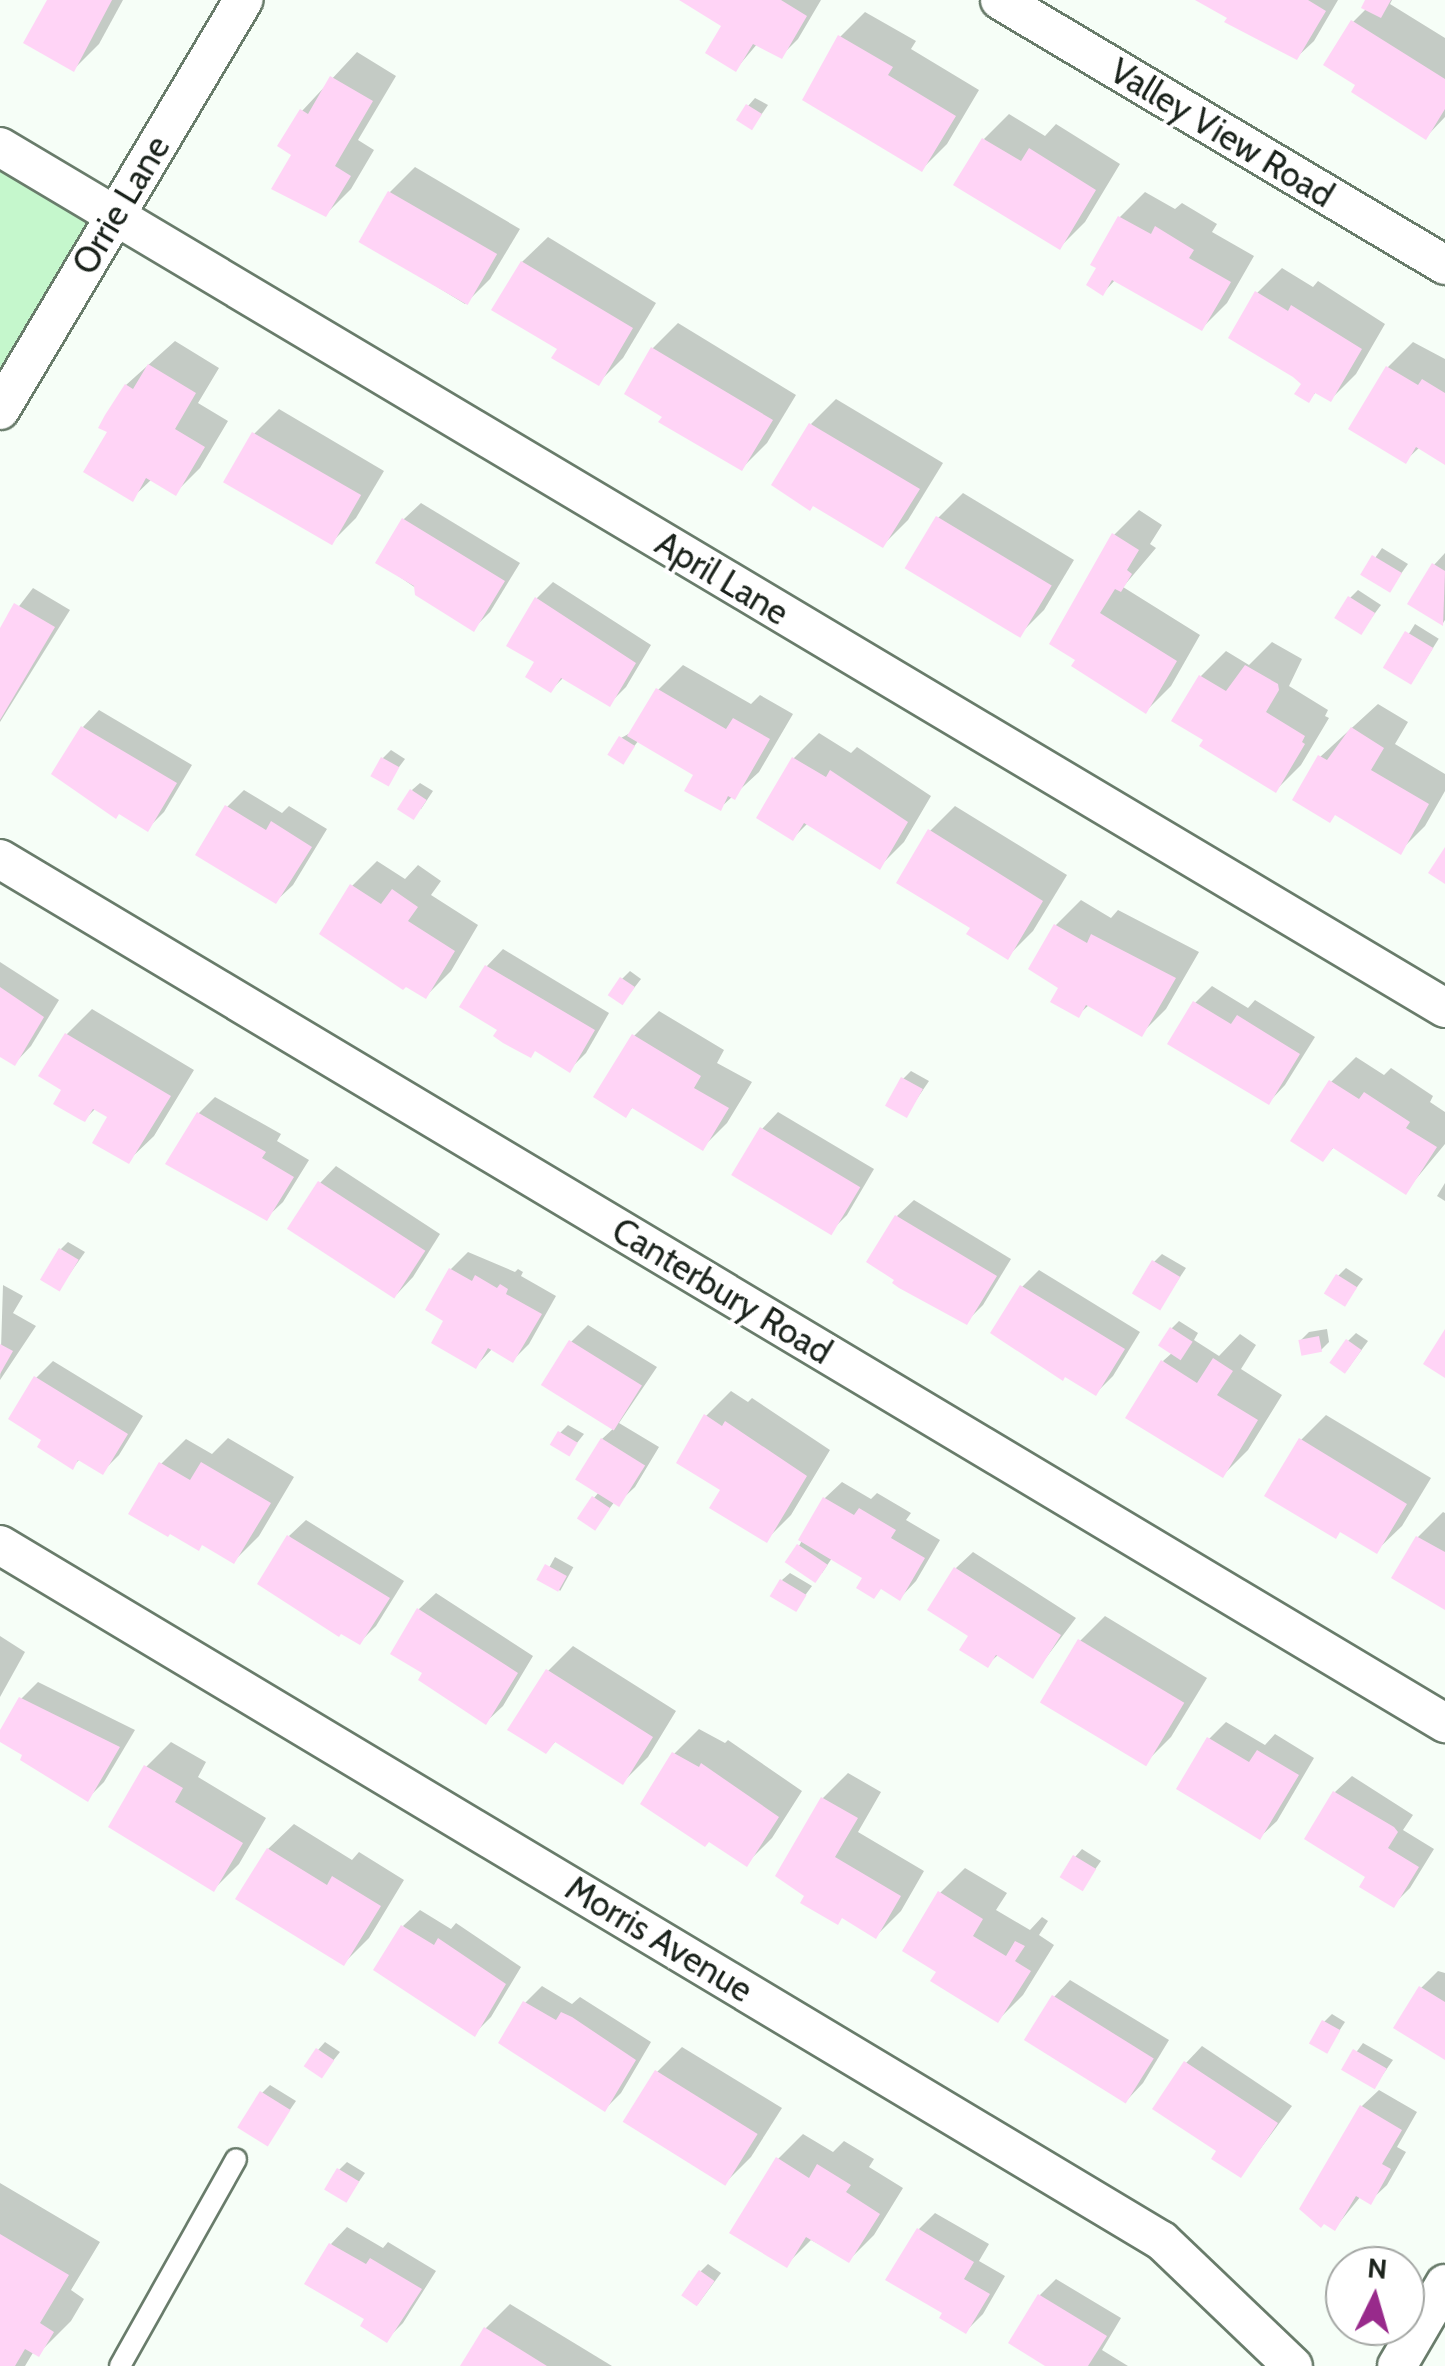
<!DOCTYPE html>
<html>
<head>
<meta charset="utf-8">
<style>
	body { margin:0 }
	#map { position:relative; width:1445px; height:2366px; overflow:hidden; background:#f6fef7; font-family:Cabin,sans-serif }
	div>[style] { position:absolute }
	[style*='--x'] { left:calc(var(--x)*1px); top:calc(var(--y)*1px); width:calc(var(--w)*1px); rotate:calc(var(--a)*1deg) }
	.green>* { inset:0; background:#c5f7cc }
	.shadow>* { inset:0; background:#0003; transform-origin:0 0 }
	.building>* { inset:0; background:#ffd4f6; transform-origin:0 0 }
	.roads { filter:drop-shadow(2px 0 #697c6b) drop-shadow(-2px 0 #697c6b) drop-shadow(0 2px #697c6b) drop-shadow(0 -2px #697c6b) }
	.lane>* { height:20px; margin:-10px; padding:0 10px; transform-origin:10px; border-radius:10px; background:#fff }
	.street>* { height:38px; margin:-19px; padding:0 19px; transform-origin:19px; border-radius:19px; background:#fff }
	span { translate:-50% -50%; white-space:nowrap; text-align:center; line-height:1.15; -webkit-text-stroke:8px #fff; paint-order:stroke }
	.street-label { font-size:35px; color:#1b231c }
	.north { position:absolute; left:1325px; top:2246px; width:100px; height:100px; box-sizing:border-box; background:#fff; border:2px solid #a4a7a4; border-radius:50%; rotate:5deg; font-size:28px; font-weight:700; line-height:40px; text-align:center; color:#1b231c }
	.north::after { content:''; display:block; margin:auto; width:35px; height:45px; background:#982a8b; clip-path:polygon(50% 0,100% 100%,50% 72%,0 100%) }
</style>
</head>
<body>
<div id="map">
	<div class="green">
		<i style="clip-path:polygon(0 147px,115px 215px,0 410px)"></i>
	</div>
	<div class="shadow">
		<i style="clip-path:polygon(50px 0,123px 0,99px 44px,74px 69px)"></i>
		<i style="clip-path:polygon(686px 0,821px 0,798px 39px,781px 56px,758px 43px,736px 69px,725px 25px)"></i>
		<i style="clip-path:polygon(1200px 0,1338px 0,1314px 41px,1297px 57px,1228px 21px,1230px 18px)"></i>
		<i style="clip-path:polygon(1368px 0,1392px 0,1390px 4px,1445px 38px,1445px 117px,1426px 137px,1359px 84px,1353px 22px,1367px 8px)"></i>
		<i style="clip-path:polygon(865px 12px,916px 41px,911px 49px,979px 90px,947px 144px,922px 169px,840px 37px)"></i>
		<i style="clip-path:polygon(357px 52px,396px 76px,358px 140px,374px 150px,351px 189px,326px 214px,295px 154px,302px 111px)"></i>
		<i style="clip-path:polygon(755px 98px,768px 105px,752px 128px,748px 106px)"></i>
		<i style="clip-path:polygon(1009px 114px,1045px 136px,1056px 124px,1120px 164px,1085px 222px,1060px 247px,984px 139px)"></i>
		<i style="clip-path:polygon(415px 167px,520px 229px,490px 279px,465px 304px,361px 240px,390px 192px)"></i>
		<i style="clip-path:polygon(1145px 192px,1175px 209px,1182px 203px,1217px 224px,1212px 232px,1254px 256px,1227px 303px,1202px 328px,1116px 279px,1103px 293px,1120px 217px)"></i>
		<i style="clip-path:polygon(548px 237px,656px 303px,623px 358px,598px 383px,560px 349px,522px 262px)"></i>
		<i style="clip-path:polygon(1282px 268px,1313px 287px,1318px 281px,1385px 324px,1356px 374px,1331px 399px,1317px 391px,1309px 400px,1257px 293px)"></i>
		<i style="clip-path:polygon(678px 323px,796px 395px,767px 443px,742px 468px,627px 393px,653px 348px)"></i>
		<i style="clip-path:polygon(175px 341px,219px 368px,198px 403px,228px 421px,200px 468px,175px 493px,152px 479px,132px 498px,110px 431px,126px 385px)"></i>
		<i style="clip-path:polygon(1413px 342px,1445px 359px,1445px 462px,1420px 447px,1406px 460px,1388px 367px)"></i>
		<i style="clip-path:polygon(836px 399px,943px 463px,908px 520px,883px 545px,811px 424px)"></i>
		<i style="clip-path:polygon(279px 409px,384px 471px,356px 518px,331px 543px,254px 434px)"></i>
		<i style="clip-path:polygon(963px 493px,1074px 560px,1044px 610px,1019px 635px,938px 518px)"></i>
		<i style="clip-path:polygon(421px 503px,520px 563px,490px 612px,474px 628px,378px 562px,404px 519px)"></i>
		<i style="clip-path:polygon(1139px 510px,1162px 525px,1150px 544px,1156px 548px,1123px 587px,1200px 635px,1171px 686px,1146px 711px,1078px 659px,1114px 535px)"></i>
		<i style="clip-path:polygon(1382px 548px,1408px 564px,1390px 589px,1364px 574px)"></i>
		<i style="clip-path:polygon(1445px 553px,1445px 620px,1443px 623px,1434px 565px)"></i>
		<i style="clip-path:polygon(553px 582px,651px 645px,626px 687px,609px 704px,564px 677px,551px 690px,537px 662px,537px 598px)"></i>
		<i style="clip-path:polygon(33px 588px,70px 610px,0 722px,0 631px)"></i>
		<i style="clip-path:polygon(1358px 590px,1381px 605px,1361px 632px,1350px 598px)"></i>
		<i style="left:1415px;top:624px;width:28px;height:51px;rotate:32deg"></i>
		<i style="clip-path:polygon(1272px 642px,1302px 659px,1289px 686px,1328px 710px,1325px 716px,1329px 718px,1301px 765px,1276px 790px,1207px 739px,1201px 676px,1226px 651px,1249px 665px)"></i>
		<i style="clip-path:polygon(683px 665px,751px 704px,760px 695px,793px 714px,759px 772px,720px 808px,697px 774px,639px 740px,622px 762px,621px 738px,632px 732px,658px 690px)"></i>
		<i style="clip-path:polygon(1378px 704px,1408px 722px,1395px 744px,1445px 774px,1445px 791px,1425px 826px,1400px 851px,1320px 757px)"></i>
		<i style="clip-path:polygon(99px 710px,192px 765px,164px 812px,148px 828px,83px 727px)"></i>
		<i style="clip-path:polygon(819px 733px,851px 753px,857px 747px,931px 796px,904px 842px,879px 867px,808px 823px,793px 838px,794px 758px)"></i>
		<i style="clip-path:polygon(391px 750px,405px 759px,387px 783px,383px 758px)"></i>
		<i style="clip-path:polygon(420px 783px,433px 791px,421px 809px,412px 790px)"></i>
		<i style="clip-path:polygon(244px 790px,282px 813px,289px 806px,327px 829px,293px 885px,276px 901px,227px 807px)"></i>
		<i style="clip-path:polygon(955px 806px,1067px 875px,1033px 931px,1008px 956px,974px 927px,930px 831px)"></i>
		<i style="clip-path:polygon(377px 861px,405px 879px,418px 865px,441px 881px,431px 895px,478px 925px,451px 971px,426px 996px,406px 984px,352px 886px)"></i>
		<i style="clip-path:polygon(1081px 900px,1111px 918px,1118px 910px,1199px 952px,1166px 1009px,1141px 1034px,1090px 1004px,1078px 1015px,1061px 987px,1056px 925px)"></i>
		<i style="clip-path:polygon(503px 949px,609px 1013px,586px 1053px,569px 1070px,500px 1029px,487px 966px)"></i>
		<i style="clip-path:polygon(0 962px,59px 1000px,31px 1046px,15px 1063px,0 1054px)"></i>
		<i style="clip-path:polygon(630px 971px,641px 979px,624px 1001px,622px 979px)"></i>
		<i style="clip-path:polygon(1212px 986px,1248px 1008px,1255px 1000px,1315px 1037px,1285px 1085px,1269px 1102px,1195px 1003px)"></i>
		<i style="clip-path:polygon(92px 1009px,194px 1070px,154px 1136px,128px 1161px,111px 1116px,96px 1108px,85px 1119px,65px 1089px,67px 1034px)"></i>
		<i style="clip-path:polygon(659px 1011px,724px 1050px,717px 1063px,752px 1082px,727px 1123px,702px 1148px,634px 1106px,626px 1114px,634px 1036px)"></i>
		<i style="clip-path:polygon(1356px 1057px,1384px 1075px,1391px 1068px,1433px 1096px,1430px 1102px,1445px 1112px,1445px 1144px,1406px 1191px,1335px 1146px,1323px 1159px,1331px 1082px)"></i>
		<i style="clip-path:polygon(911px 1071px,929px 1081px,906px 1115px,903px 1079px)"></i>
		<i style="clip-path:polygon(215px 1097px,281px 1134px,277px 1141px,309px 1160px,283px 1202px,266px 1218px,168px 1164px,199px 1113px)"></i>
		<i style="clip-path:polygon(778px 1112px,874px 1169px,847px 1215px,830px 1232px,762px 1129px)"></i>
		<i style="clip-path:polygon(336px 1166px,440px 1234px,413px 1277px,397px 1294px,320px 1183px)"></i>
		<i style="clip-path:polygon(1445px 1183px,1445px 1201px,1437px 1196px)"></i>
		<i style="clip-path:polygon(914px 1200px,1011px 1259px,983px 1305px,966px 1322px,897px 1216px)"></i>
		<i style="clip-path:polygon(68px 1242px,85px 1252px,59px 1289px,61px 1249px)"></i>
		<i style="clip-path:polygon(468px 1252px,515px 1272px,518px 1269px,523px 1272px,521px 1276px,556px 1296px,529px 1344px,513px 1360px,493px 1348px,476px 1366px,447px 1320px,428px 1309px,451px 1269px)"></i>
		<i style="clip-path:polygon(1162px 1254px,1186px 1268px,1160px 1307px,1154px 1262px)"></i>
		<i style="clip-path:polygon(1346px 1268px,1363px 1279px,1345px 1303px,1338px 1276px)"></i>
		<i style="clip-path:polygon(1039px 1270px,1140px 1332px,1113px 1376px,1096px 1393px,1022px 1287px)"></i>
		<i style="clip-path:polygon(3px 1285px,23px 1296px,13px 1313px,36px 1326px,0 1380px)"></i>
		<i style="clip-path:polygon(1179px 1321px,1198px 1333px,1194px 1340px,1219px 1356px,1240px 1334px,1256px 1345px,1241px 1369px,1282px 1395px,1248px 1450px,1223px 1475px,1163px 1361px,1173px 1352px,1172px 1328px)"></i>
		<i style="clip-path:polygon(588px 1325px,657px 1367px,619px 1423px,659px 1447px,635px 1487px,618px 1503px,615px 1501px,596px 1527px,594px 1498px,599px 1492px,602px 1439px,615px 1427px,571px 1342px)"></i>
		<i style="clip-path:polygon(1327px 1329px,1329px 1342px,1321px 1350px,1301px 1340px,1309px 1332px)"></i>
		<i style="clip-path:polygon(1356px 1333px,1368px 1341px,1347px 1370px,1348px 1341px)"></i>
		<i style="clip-path:polygon(53px 1361px,143px 1416px,119px 1455px,102px 1472px,81px 1458px,73px 1466px,45px 1439px,36px 1378px)"></i>
		<i style="clip-path:polygon(731px 1391px,748px 1402px,752px 1398px,830px 1450px,791px 1515px,766px 1540px,724px 1489px,706px 1416px)"></i>
		<i style="clip-path:polygon(1326px 1415px,1431px 1478px,1402px 1526px,1376px 1551px,1301px 1440px)"></i>
		<i style="clip-path:polygon(568px 1425px,584px 1434px,569px 1453px,560px 1433px)"></i>
		<i style="clip-path:polygon(228px 1438px,294px 1477px,259px 1536px,234px 1561px,161px 1464px,186px 1439px,212px 1454px)"></i>
		<i style="clip-path:polygon(842px 1482px,871px 1499px,877px 1493px,911px 1513px,906px 1520px,940px 1540px,916px 1581px,900px 1598px,832px 1558px,822px 1573px,799px 1546px,825px 1498px)"></i>
		<i style="clip-path:polygon(1443px 1512px,1445px 1513px,1445px 1607px,1395px 1577px,1418px 1537px)"></i>
		<i style="clip-path:polygon(306px 1520px,404px 1581px,376px 1626px,360px 1642px,289px 1536px)"></i>
		<i style="clip-path:polygon(973px 1552px,1076px 1618px,1033px 1675px,999px 1654px,987px 1665px,972px 1636px,956px 1568px)"></i>
		<i style="left:555px;top:1557px;width:21px;height:27px;rotate:29deg"></i>
		<i style="clip-path:polygon(790px 1573px,812px 1586px,795px 1609px,782px 1580px)"></i>
		<i style="clip-path:polygon(436px 1593px,533px 1656px,503px 1706px,486px 1722px,425px 1672px,393px 1653px,419px 1609px)"></i>
		<i style="clip-path:polygon(1105px 1616px,1207px 1678px,1171px 1737px,1146px 1762px,1080px 1641px)"></i>
		<i style="clip-path:polygon(0 1636px,25px 1652px,0 1697px)"></i>
		<i style="clip-path:polygon(573px 1646px,676px 1711px,648px 1757px,623px 1782px,557px 1740px,546px 1751px,548px 1671px)"></i>
		<i style="clip-path:polygon(38px 1682px,135px 1730px,104px 1782px,88px 1798px,0 1739px,21px 1699px)"></i>
		<i style="clip-path:polygon(1226px 1722px,1265px 1745px,1275px 1734px,1314px 1758px,1277px 1821px,1260px 1837px,1209px 1739px)"></i>
		<i style="clip-path:polygon(699px 1729px,725px 1743px,728px 1740px,802px 1791px,772px 1838px,747px 1863px,674px 1754px)"></i>
		<i style="clip-path:polygon(171px 1742px,206px 1762px,198px 1777px,266px 1818px,239px 1864px,214px 1889px,146px 1767px)"></i>
		<i style="clip-path:polygon(848px 1773px,881px 1792px,858px 1832px,924px 1871px,901px 1911px,876px 1936px,843px 1916px,823px 1798px)"></i>
		<i style="clip-path:polygon(1352px 1776px,1413px 1815px,1403px 1830px,1434px 1849px,1410px 1888px,1393px 1905px,1368px 1877px,1335px 1792px)"></i>
		<i style="clip-path:polygon(294px 1824px,352px 1860px,359px 1852px,404px 1880px,369px 1938px,344px 1963px,268px 1849px)"></i>
		<i style="clip-path:polygon(1082px 1849px,1101px 1861px,1082px 1888px,1075px 1857px)"></i>
		<i style="clip-path:polygon(965px 1868px,1007px 1893px,996px 1910px,1030px 1930px,1042px 1917px,1048px 1921px,1039px 1935px,1054px 1945px,1023px 1995px,998px 2020px,939px 1971px,940px 1893px)"></i>
		<i style="clip-path:polygon(420px 1910px,451px 1929px,456px 1923px,521px 1967px,491px 2017px,474px 2034px,403px 1926px)"></i>
		<i style="clip-path:polygon(1438px 1971px,1445px 1973px,1445px 2057px,1421px 1988px)"></i>
		<i style="clip-path:polygon(1070px 1980px,1169px 2040px,1143px 2083px,1127px 2100px,1054px 1997px)"></i>
		<i style="clip-path:polygon(542px 1986px,572px 2004px,580px 1997px,651px 2042px,621px 2093px,605px 2109px,525px 2003px)"></i>
		<i style="clip-path:polygon(1332px 2014px,1345px 2022px,1326px 2051px,1324px 2022px)"></i>
		<i style="clip-path:polygon(325px 2042px,340px 2052px,321px 2076px,318px 2050px)"></i>
		<i style="clip-path:polygon(1363px 2043px,1393px 2060px,1374px 2087px,1344px 2069px)"></i>
		<i style="clip-path:polygon(1202px 2046px,1292px 2106px,1241px 2175px,1219px 2150px,1186px 2063px)"></i>
		<i style="clip-path:polygon(682px 2047px,782px 2108px,751px 2157px,726px 2182px,657px 2072px)"></i>
		<i style="clip-path:polygon(270px 2085px,296px 2101px,267px 2143px,262px 2093px)"></i>
		<i style="clip-path:polygon(1379px 2090px,1417px 2112px,1397px 2147px,1406px 2152px,1387px 2185px,1370px 2201px,1361px 2196px,1335px 2228px,1362px 2106px)"></i>
		<i style="clip-path:polygon(803px 2134px,833px 2152px,844px 2141px,874px 2159px,869px 2167px,903px 2188px,874px 2235px,849px 2260px,811px 2240px,786px 2265px,778px 2159px)"></i>
		<i style="clip-path:polygon(347px 2162px,365px 2173px,346px 2200px,339px 2170px)"></i>
		<i style="clip-path:polygon(0 2183px,100px 2242px,71px 2290px,84px 2299px,71px 2321px,38px 2354px,34px 2351px,25px 2366px,0 2366px)"></i>
		<i style="clip-path:polygon(935px 2213px,989px 2244px,979px 2261px,1005px 2276px,983px 2314px,966px 2331px,945px 2312px,919px 2229px)"></i>
		<i style="clip-path:polygon(347px 2227px,383px 2248px,388px 2242px,436px 2271px,403px 2323px,386px 2340px,368px 2318px,331px 2244px)"></i>
		<i style="clip-path:polygon(708px 2264px,721px 2273px,698px 2304px,700px 2272px)"></i>
		<i style="clip-path:polygon(1056px 2279px,1121px 2318px,1102px 2350px,1128px 2366px,1050px 2366px,1040px 2295px)"></i>
		<i style="clip-path:polygon(510px 2304px,612px 2366px,462px 2366px,485px 2329px)"></i>
	</div>
	<div class="building">
		<i style="clip-path:polygon(47px 0,112px 0,74px 72px,23px 43px)"></i>
		<i style="clip-path:polygon(679px 0,781px 0,807px 16px,782px 59px,753px 44px,736px 72px,705px 53px,721px 26px)"></i>
		<i style="clip-path:polygon(1195px 0,1308px 0,1326px 11px,1297px 60px,1224px 22px,1227px 18px)"></i>
		<i style="clip-path:polygon(1365px 0,1391px 0,1381px 18px,1361px 8px)"></i>
		<i style="clip-path:polygon(1351px 20px,1445px 79px,1445px 109px,1426px 140px,1351px 92px,1355px 85px,1323px 65px)"></i>
		<i style="clip-path:polygon(838px 35px,893px 67px,888px 75px,956px 116px,922px 172px,802px 100px)"></i>
		<i style="clip-path:polygon(330px 76px,373px 101px,335px 166px,351px 176px,326px 217px,271px 189px,291px 155px,277px 146px,300px 109px,308px 114px)"></i>
		<i style="left:746px;top:104px;width:19px;height:19px;rotate:32deg"></i>
		<i style="clip-path:polygon(982px 138px,1021px 161px,1029px 148px,1096px 190px,1060px 250px,953px 185px)"></i>
		<i style="left:388px;top:191px;width:126px;height:59px;rotate:30deg"></i>
		<i style="clip-path:polygon(1118px 216px,1151px 234px,1155px 226px,1194px 250px,1189px 258px,1231px 282px,1202px 331px,1112px 280px,1103px 296px,1086px 285px,1096px 268px,1090px 265px)"></i>
		<i style="clip-path:polygon(521px 261px,633px 328px,599px 386px,551px 358px,557px 349px,491px 310px)"></i>
		<i style="clip-path:polygon(1255px 291px,1288px 311px,1291px 305px,1362px 349px,1331px 402px,1315px 393px,1309px 403px,1294px 394px,1301px 384px,1293px 377px,1228px 338px)"></i>
		<i style="clip-path:polygon(651px 347px,773px 420px,742px 471px,658px 422px,662px 417px,624px 394px)"></i>
		<i style="clip-path:polygon(148px 364px,196px 393px,175px 429px,205px 447px,176px 496px,146px 478px,133px 502px,83px 472px,107px 432px,98px 428px,105px 415px,125px 384px,133px 389px)"></i>
		<i style="clip-path:polygon(1386px 366px,1418px 385px,1422px 379px,1445px 393px,1445px 465px,1416px 447px,1406px 464px,1348px 429px)"></i>
		<i style="clip-path:polygon(809px 423px,920px 489px,883px 548px,813px 506px,810px 511px,771px 485px)"></i>
		<i style="left:252px;top:432px;width:126px;height:58px;rotate:30deg"></i>
		<i style="left:936px;top:516px;width:135px;height:61px;rotate:31deg"></i>
		<i style="clip-path:polygon(402px 518px,505px 581px,474px 632px,415px 595px,414px 586px,375px 563px)"></i>
		<i style="clip-path:polygon(1112px 533px,1139px 550px,1127px 570px,1132px 574px,1121px 592px,1115px 589px,1100px 613px,1177px 661px,1146px 714px,1071px 666px,1075px 660px,1049px 644px)"></i>
		<i style="left:1372px;top:555px;width:35px;height:23px;rotate:31deg"></i>
		<i style="clip-path:polygon(1432px 563px,1445px 571px,1443px 626px,1407px 604px)"></i>
		<i style="left:1348px;top:596px;width:32px;height:26px;rotate:32deg"></i>
		<i style="clip-path:polygon(535px 597px,636px 663px,610px 707px,561px 678px,551px 693px,525px 677px,534px 662px,506px 646px)"></i>
		<i style="clip-path:polygon(14px 603px,55px 627px,0 720px,0 628px)"></i>
		<i style="left:1405px;top:631px;width:33px;height:43px;rotate:31deg"></i>
		<i style="clip-path:polygon(1245px 665px,1278px 684px,1279px 690px,1266px 712px,1305px 736px,1302px 742px,1305px 744px,1276px 793px,1199px 746px,1203px 740px,1171px 721px,1199px 675px,1226px 691px)"></i>
		<i style="clip-path:polygon(656px 688px,726px 729px,733px 718px,770px 739px,735px 800px,728px 796px,721px 811px,684px 791px,693px 775px,627px 736px)"></i>
		<i style="clip-path:polygon(81px 726px,177px 783px,148px 832px,119px 814px,116px 819px,51px 774px)"></i>
		<i style="clip-path:polygon(1351px 727px,1384px 748px,1371px 770px,1429px 804px,1401px 855px,1335px 815px,1330px 823px,1292px 800px,1318px 755px,1327px 760px)"></i>
		<i style="left:619px;top:736px;width:19px;height:22px;rotate:32deg"></i>
		<i style="left:381px;top:757px;width:21px;height:22px;rotate:29deg"></i>
		<i style="clip-path:polygon(792px 757px,826px 777px,830px 770px,908px 822px,880px 870px,804px 823px,793px 841px,756px 818px)"></i>
		<i style="left:410px;top:789px;width:20px;height:24px;rotate:33deg"></i>
		<i style="clip-path:polygon(225px 805px,266px 830px,271px 821px,312px 847px,276px 904px,195px 855px)"></i>
		<i style="clip-path:polygon(928px 829px,1043px 901px,1008px 960px,966px 934px,970px 928px,896px 883px)"></i>
		<i style="clip-path:polygon(1445px 847px,1445px 884px,1428px 873px)"></i>
		<i style="clip-path:polygon(350px 884px,381px 904px,392px 889px,418px 907px,408px 921px,455px 951px,426px 999px,406px 987px,403px 990px,319px 934px)"></i>
		<i style="clip-path:polygon(1054px 924px,1087px 943px,1091px 934px,1176px 978px,1142px 1037px,1086px 1005px,1079px 1018px,1050px 1002px,1058px 988px,1028px 969px)"></i>
		<i style="clip-path:polygon(485px 965px,595px 1030px,570px 1073px,535px 1051px,531px 1058px,503px 1043px,493px 1036px,497px 1030px,459px 1007px)"></i>
		<i style="left:620px;top:977px;width:18px;height:22px;rotate:34deg"></i>
		<i style="clip-path:polygon(0 987px,44px 1017px,15px 1066px,0 1057px)"></i>
		<i style="clip-path:polygon(1193px 1001px,1231px 1024px,1237px 1015px,1300px 1054px,1269px 1105px,1167px 1044px)"></i>
		<i style="clip-path:polygon(65px 1033px,171px 1096px,129px 1164px,92px 1143px,107px 1117px,93px 1109px,85px 1122px,79px 1119px,53px 1104px,61px 1090px,38px 1076px)"></i>
		<i style="clip-path:polygon(632px 1034px,701px 1076px,694px 1088px,729px 1108px,703px 1151px,632px 1108px,626px 1118px,593px 1097px)"></i>
		<i style="left:901px;top:1077px;width:25px;height:33px;rotate:29deg"></i>
		<i style="clip-path:polygon(1329px 1080px,1359px 1099px,1364px 1092px,1410px 1122px,1406px 1128px,1437px 1147px,1406px 1195px,1333px 1148px,1323px 1162px,1290px 1141px)"></i>
		<i style="clip-path:polygon(197px 1112px,266px 1152px,262px 1158px,294px 1177px,267px 1221px,165px 1164px)"></i>
		<i style="left:760px;top:1127px;width:117px;height:56px;rotate:31deg"></i>
		<i style="left:318px;top:1181px;width:128px;height:57px;rotate:33deg"></i>
		<i style="clip-path:polygon(895px 1215px,997px 1276px,967px 1325px,899px 1288px,892px 1283px,894px 1280px,866px 1262px)"></i>
		<i style="left:59px;top:1248px;width:23px;height:37px;rotate:31deg"></i>
		<i style="left:1152px;top:1260px;width:33px;height:39px;rotate:31deg"></i>
		<i style="clip-path:polygon(449px 1268px,472px 1281px,475px 1275px,497px 1288px,500px 1284px,508px 1289px,506px 1294px,542px 1314px,513px 1363px,488px 1348px,476px 1369px,431px 1343px,443px 1321px,425px 1310px)"></i>
		<i style="left:1336px;top:1274px;width:25px;height:23px;rotate:32deg"></i>
		<i style="clip-path:polygon(1020px 1285px,1125px 1349px,1096px 1396px,1065px 1377px,1063px 1381px,990px 1333px)"></i>
		<i style="left:1170px;top:1327px;width:27px;height:22px;rotate:33deg"></i>
		<i style="clip-path:polygon(1445px 1329px,1445px 1378px,1423px 1364px)"></i>
		<i style="left:1319px;top:1336px;width:16px;height:21px;rotate:79deg"></i>
		<i style="left:1346px;top:1339px;width:19px;height:29px;rotate:35deg"></i>
		<i style="left:569px;top:1340px;width:86px;height:53px;rotate:32deg"></i>
		<i style="clip-path:polygon(0 1344px,13px 1351px,0 1374px)"></i>
		<i style="clip-path:polygon(1213px 1358px,1233px 1371px,1217px 1395px,1258px 1420px,1223px 1478px,1125px 1418px,1161px 1360px,1197px 1383px)"></i>
		<i style="clip-path:polygon(34px 1376px,128px 1434px,103px 1475px,78px 1460px,73px 1470px,37px 1447px,41px 1440px,8px 1419px)"></i>
		<i style="clip-path:polygon(704px 1414px,722px 1426px,725px 1421px,807px 1476px,767px 1543px,709px 1508px,720px 1490px,676px 1463px)"></i>
		<i style="left:558px;top:1431px;width:23px;height:16px;rotate:31deg"></i>
		<i style="left:601px;top:1438px;width:52px;height:49px;rotate:32deg"></i>
		<i style="clip-path:polygon(1299px 1438px,1407px 1504px,1377px 1554px,1340px 1532px,1336px 1539px,1264px 1496px)"></i>
		<i style="clip-path:polygon(159px 1462px,190px 1480px,201px 1462px,271px 1503px,234px 1564px,202px 1545px,199px 1551px,170px 1534px,168px 1537px,128px 1514px)"></i>
		<i style="left:592px;top:1496px;width:22px;height:27px;rotate:34deg"></i>
		<i style="clip-path:polygon(823px 1497px,854px 1515px,859px 1508px,896px 1530px,891px 1538px,925px 1558px,900px 1601px,881px 1589px,874px 1599px,856px 1588px,862px 1578px,798px 1540px)"></i>
		<i style="clip-path:polygon(287px 1535px,390px 1598px,360px 1645px,341px 1634px,339px 1637px,257px 1584px)"></i>
		<i style="clip-path:polygon(1416px 1536px,1445px 1552px,1445px 1610px,1391px 1578px)"></i>
		<i style="left:797px;top:1544px;width:37px;height:22px;rotate:34deg"></i>
		<i style="left:545px;top:1564px;width:25px;height:18px;rotate:29deg"></i>
		<i style="clip-path:polygon(954px 1567px,1061px 1635px,1033px 1679px,996px 1655px,988px 1668px,959px 1650px,968px 1636px,927px 1610px)"></i>
		<i style="left:780px;top:1579px;width:31px;height:20px;rotate:31deg"></i>
		<i style="clip-path:polygon(417px 1608px,518px 1673px,486px 1725px,418px 1680px,422px 1673px,390px 1654px)"></i>
		<i style="left:1078px;top:1639px;width:124px;height:74px;rotate:31deg"></i>
		<i style="clip-path:polygon(546px 1669px,653px 1737px,623px 1785px,555px 1742px,546px 1754px,507px 1730px)"></i>
		<i style="clip-path:polygon(19px 1697px,120px 1747px,88px 1802px,20px 1760px,22px 1755px,0 1742px,0 1730px)"></i>
		<i style="clip-path:polygon(1207px 1737px,1249px 1762px,1257px 1750px,1299px 1775px,1260px 1840px,1176px 1789px)"></i>
		<i style="clip-path:polygon(672px 1752px,699px 1767px,701px 1763px,779px 1817px,747px 1867px,709px 1842px,705px 1847px,640px 1804px)"></i>
		<i style="clip-path:polygon(144px 1765px,183px 1788px,175px 1802px,243px 1843px,214px 1892px,108px 1827px)"></i>
		<i style="clip-path:polygon(1333px 1791px,1394px 1827px,1398px 1832px,1388px 1848px,1419px 1867px,1394px 1908px,1359px 1887px,1365px 1877px,1304px 1839px)"></i>
		<i style="clip-path:polygon(821px 1797px,858px 1818px,835px 1857px,901px 1896px,876px 1939px,842px 1918px,838px 1925px,800px 1903px,804px 1896px,775px 1876px)"></i>
		<i style="clip-path:polygon(267px 1848px,327px 1885px,332px 1876px,381px 1906px,344px 1966px,235px 1899px)"></i>
		<i style="left:1073px;top:1855px;width:27px;height:26px;rotate:31deg"></i>
		<i style="clip-path:polygon(938px 1891px,983px 1919px,973px 1936px,1006px 1956px,1015px 1941px,1025px 1946px,1015px 1961px,1031px 1971px,998px 2023px,930px 1981px,936px 1972px,902px 1951px)"></i>
		<i style="clip-path:polygon(401px 1925px,434px 1945px,438px 1938px,506px 1984px,475px 2037px,373px 1970px)"></i>
		<i style="clip-path:polygon(1419px 1986px,1445px 2002px,1445px 2060px,1393px 2028px)"></i>
		<i style="left:1052px;top:1995px;width:120px;height:53px;rotate:32deg"></i>
		<i style="clip-path:polygon(523px 2001px,556px 2020px,561px 2012px,572px 2017px,636px 2060px,605px 2112px,498px 2043px)"></i>
		<i style="left:1322px;top:2020px;width:21px;height:27px;rotate:29deg"></i>
		<i style="left:316px;top:2048px;width:22px;height:22px;rotate:34deg"></i>
		<i style="left:1353px;top:2049px;width:39px;height:24px;rotate:30deg"></i>
		<i style="clip-path:polygon(1184px 2061px,1278px 2123px,1241px 2178px,1211px 2159px,1216px 2151px,1152px 2109px)"></i>
		<i style="left:655px;top:2070px;width:121px;height:61px;rotate:32deg"></i>
		<i style="left:260px;top:2091px;width:36px;height:43px;rotate:32deg"></i>
		<i style="clip-path:polygon(1360px 2105px,1402px 2130px,1382px 2164px,1391px 2169px,1371px 2205px,1356px 2196px,1335px 2231px,1324px 2224px,1321px 2228px,1299px 2209px)"></i>
		<i style="clip-path:polygon(776px 2157px,809px 2178px,817px 2164px,851px 2185px,846px 2192px,880px 2214px,849px 2263px,806px 2237px,787px 2268px,729px 2233px)"></i>
		<i style="left:337px;top:2168px;width:26px;height:25px;rotate:31deg"></i>
		<i style="clip-path:polygon(917px 2228px,974px 2262px,964px 2279px,990px 2294px,966px 2334px,939px 2318px,942px 2313px,885px 2280px)"></i>
		<i style="clip-path:polygon(0 2234px,69px 2275px,40px 2323px,54px 2332px,39px 2357px,25px 2349px,15px 2366px,0 2366px)"></i>
		<i style="clip-path:polygon(329px 2243px,366px 2264px,370px 2258px,422px 2289px,387px 2343px,360px 2326px,364px 2319px,304px 2284px)"></i>
		<i style="left:699px;top:2270px;width:19px;height:31px;rotate:35deg"></i>
		<i style="clip-path:polygon(1038px 2294px,1107px 2336px,1088px 2366px,1045px 2366px,1008px 2343px)"></i>
		<i style="clip-path:polygon(484px 2327px,547px 2366px,460px 2366px)"></i>
	</div>
	<div class="roads">
		<div class="lane">
			<i style="--x:120;--y:2366;--w:237;--a:-60.7"></i>
		</div>
		<div class="street">
			<i style="--x:1000;--y:0;--w:518;--a:30.77"></i>
			<i style="--x:0;--y:147;--w:1682;--a:30.79"></i>
			<i style="--x:0;--y:410;--w:477;--a:-59.3"></i>
			<i style="--x:0;--y:859;--w:1684;--a:30.88"></i>
			<i style="--x:0;--y:1545;--w:1354;--a:30.92"></i>
			<i style="--x:1162;--y:2241;--w:181;--a:43.7"></i>
			<i style="--x:1397;--y:2366;--w:95;--a:-59.7"></i>
		</div>
	</div>
	<div class="street-label">
		<span style="left:1222px;top:133px;rotate:31deg">Valley View Road</span>
		<span style="left:121px;top:205px;rotate:-59deg">Orrie Lane</span>
		<span style="left:722px;top:578px;rotate:31deg">April Lane</span>
		<span style="left:722px;top:1291px;rotate:31deg">Canterbury Road</span>
		<span style="left:659px;top:1939px;rotate:31deg">Morris Avenue</span>
	</div>
	<div class="north">N</div>
</div>
</body>
</html>
